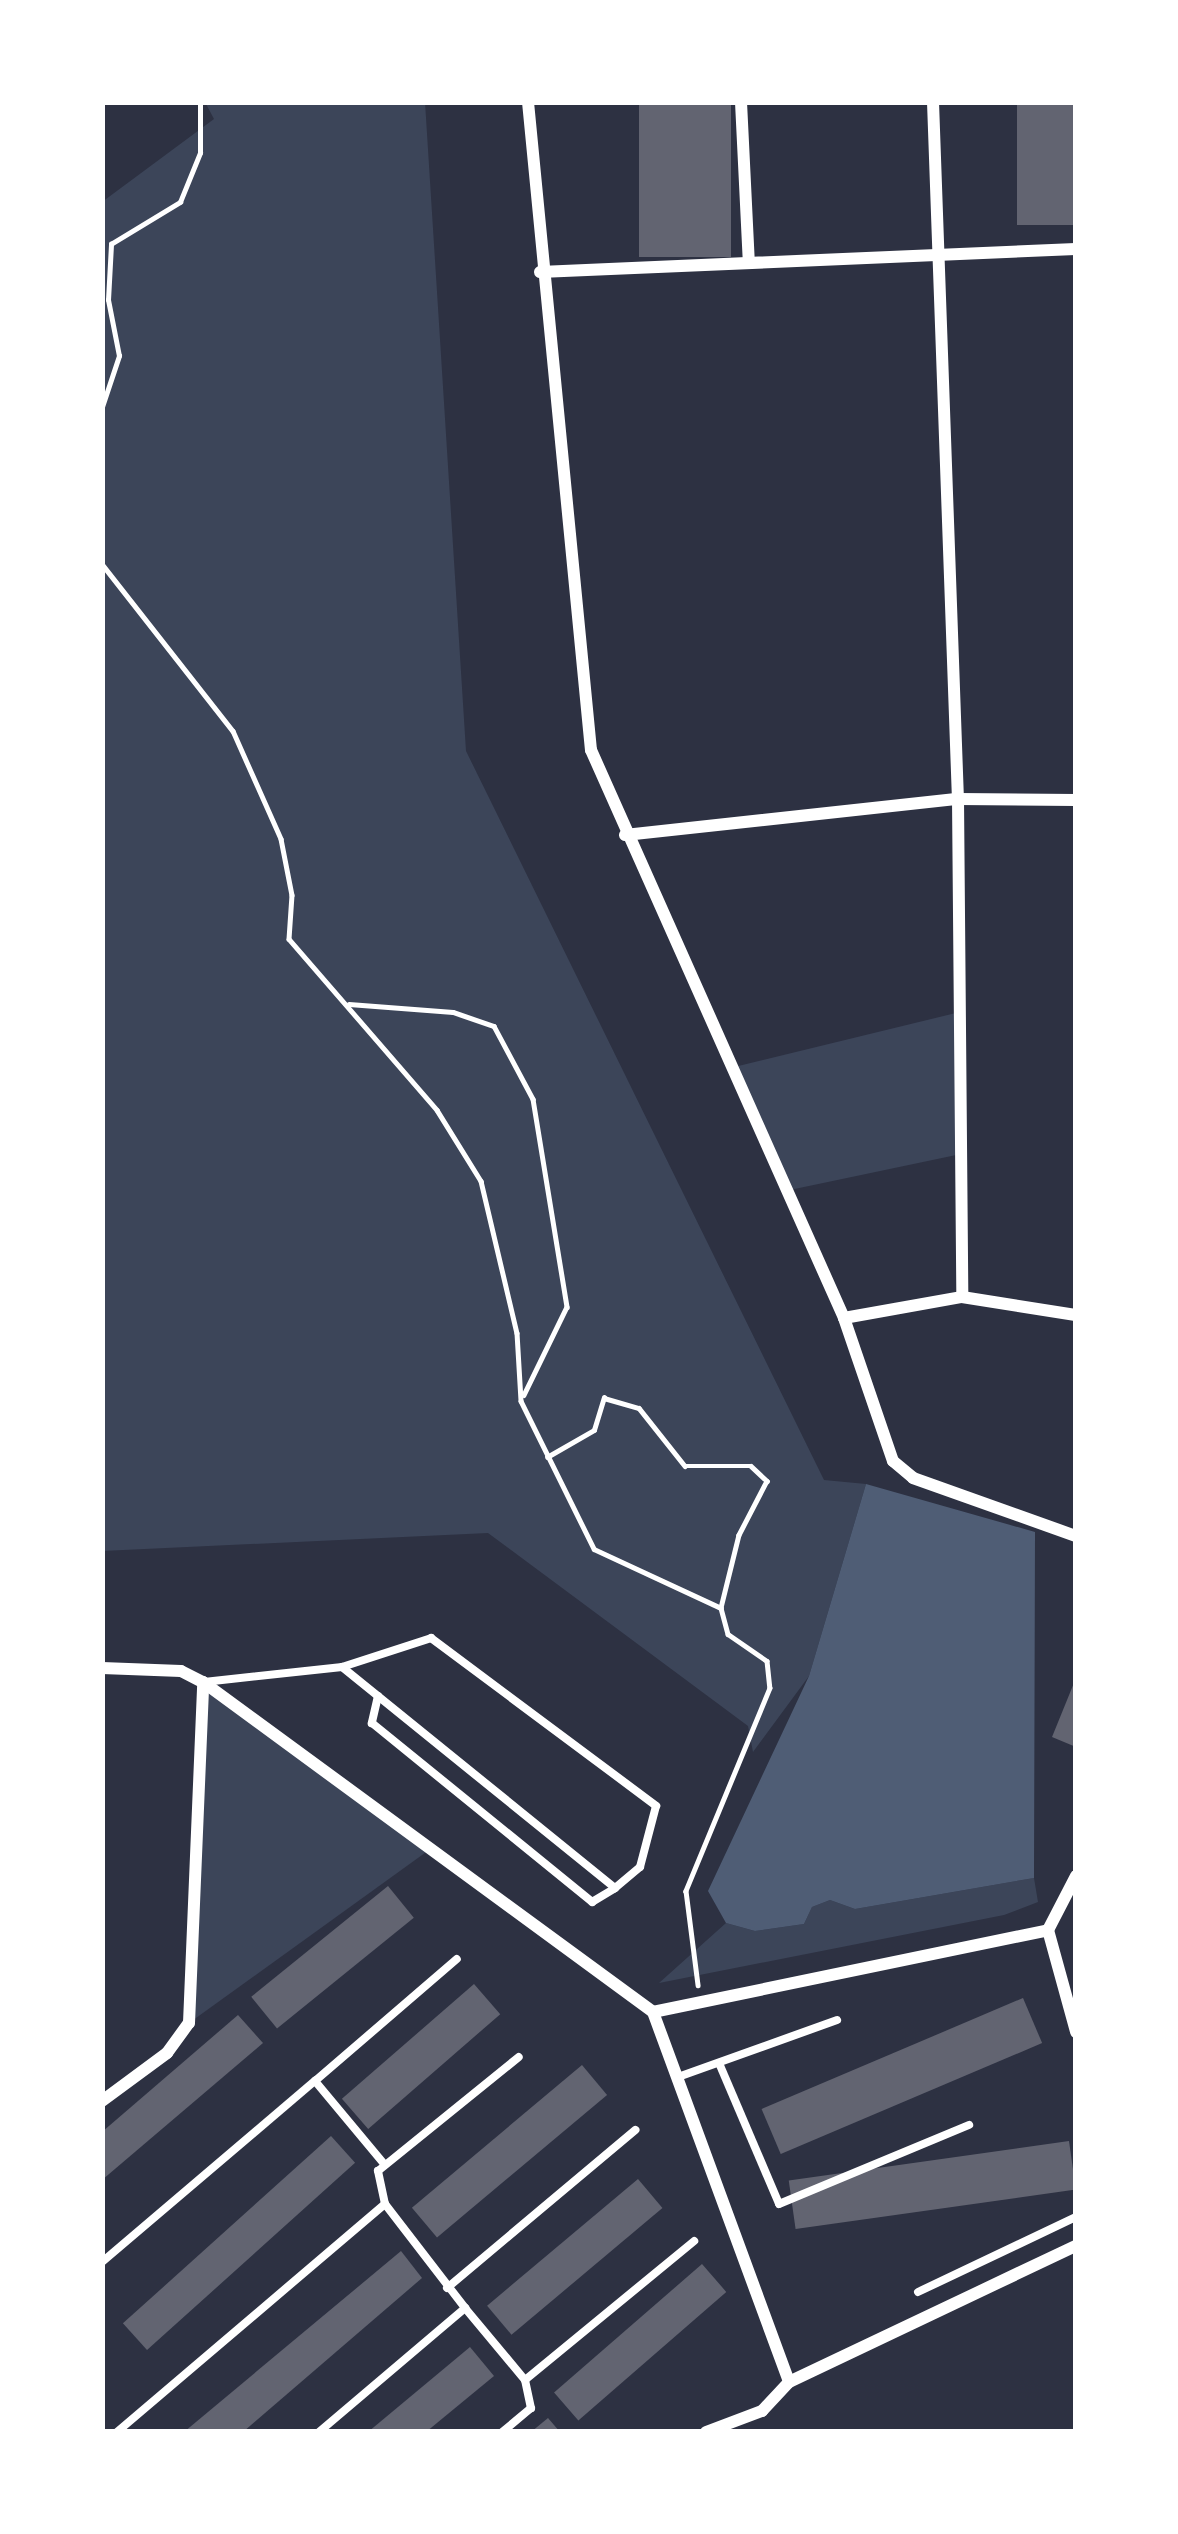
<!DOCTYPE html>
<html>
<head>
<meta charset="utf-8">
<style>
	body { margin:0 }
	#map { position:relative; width:1178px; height:2534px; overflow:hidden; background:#2d3142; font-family:Montserrat,sans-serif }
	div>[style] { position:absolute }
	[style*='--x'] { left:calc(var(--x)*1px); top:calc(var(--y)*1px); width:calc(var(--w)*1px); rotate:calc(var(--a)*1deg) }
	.green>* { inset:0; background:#3c4559 }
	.water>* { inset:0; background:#4f5d75 }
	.building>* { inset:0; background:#626471; transform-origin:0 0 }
	.path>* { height:4.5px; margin:-2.25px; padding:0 2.25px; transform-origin:2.25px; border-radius:2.25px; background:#fff }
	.service>* { height:8px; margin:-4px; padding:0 4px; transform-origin:4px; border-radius:4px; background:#fff }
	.minor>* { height:12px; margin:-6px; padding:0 6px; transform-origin:6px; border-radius:6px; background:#fff }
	span { translate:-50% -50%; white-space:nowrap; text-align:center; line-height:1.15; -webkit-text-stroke:10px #fff; paint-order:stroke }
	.frame { position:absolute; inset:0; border:105px solid #fff; pointer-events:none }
</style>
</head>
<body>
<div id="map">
	<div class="green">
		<i style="clip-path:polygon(205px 102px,425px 102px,466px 751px,824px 1480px,866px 1484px,809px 1676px,753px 1752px,748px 1726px,488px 1533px,102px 1551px,102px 202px,214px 119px)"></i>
		<i style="clip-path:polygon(960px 1012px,961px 1154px,785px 1191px,730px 1068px)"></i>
		<i style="clip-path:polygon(203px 1682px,429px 1850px,189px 2023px)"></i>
		<i style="clip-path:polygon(1034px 1878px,1038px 1902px,1004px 1915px,659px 1983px,726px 1923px,755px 1931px,804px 1924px,812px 1907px,830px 1900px,855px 1909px)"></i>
	</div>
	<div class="water">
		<i style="clip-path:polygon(866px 1484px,1035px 1532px,1034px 1878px,855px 1909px,830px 1900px,812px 1907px,804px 1924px,755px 1931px,726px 1923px,708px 1891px,809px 1676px)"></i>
	</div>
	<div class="building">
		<i style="left:639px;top:102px;width:92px;height:155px"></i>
		<i style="left:1076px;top:102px;width:123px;height:59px;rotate:90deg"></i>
		<i style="clip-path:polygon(1076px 1678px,1076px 1747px,1052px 1737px)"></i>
		<i style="left:388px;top:1886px;width:41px;height:176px;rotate:51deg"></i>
		<i style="left:474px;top:1984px;width:40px;height:175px;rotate:49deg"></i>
		<i style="left:1023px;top:1998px;width:49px;height:284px;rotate:67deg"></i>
		<i style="clip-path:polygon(238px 2015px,263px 2043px,102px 2180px,102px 2132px)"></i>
		<i style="left:582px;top:2065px;width:39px;height:222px;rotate:50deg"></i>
		<i style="left:331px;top:2136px;width:36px;height:280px;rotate:48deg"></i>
		<i style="left:1069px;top:2141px;width:49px;height:283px;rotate:82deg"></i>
		<i style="left:638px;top:2179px;width:38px;height:197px;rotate:50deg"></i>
		<i style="clip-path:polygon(401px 2251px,422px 2278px,243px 2432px,184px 2432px)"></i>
		<i style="left:702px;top:2264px;width:37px;height:196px;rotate:49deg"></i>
		<i style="clip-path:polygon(470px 2347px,494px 2376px,426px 2432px,368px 2432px)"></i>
		<i style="clip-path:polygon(548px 2418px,560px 2432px,531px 2432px)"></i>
	</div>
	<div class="path">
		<i style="--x:102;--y:407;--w:54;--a:-71.6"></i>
		<i style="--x:119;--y:356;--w:57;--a:-101.1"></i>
		<i style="--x:108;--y:300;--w:56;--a:-86.9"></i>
		<i style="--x:111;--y:244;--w:81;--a:-31.3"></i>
		<i style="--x:180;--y:202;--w:53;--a:-67.8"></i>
		<i style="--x:200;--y:153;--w:51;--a:-90"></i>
		<i style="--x:102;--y:564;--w:212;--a:51.9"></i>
		<i style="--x:233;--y:731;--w:118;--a:66"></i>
		<i style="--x:281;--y:839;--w:57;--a:78.9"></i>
		<i style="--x:292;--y:895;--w:44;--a:93.9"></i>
		<i style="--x:289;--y:939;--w:226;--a:49.1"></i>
		<i style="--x:437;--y:1110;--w:84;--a:58.2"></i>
		<i style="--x:481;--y:1181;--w:156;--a:76.7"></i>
		<i style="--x:517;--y:1333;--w:68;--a:86.6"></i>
		<i style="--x:521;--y:1401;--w:165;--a:63.7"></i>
		<i style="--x:594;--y:1549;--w:140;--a:24.9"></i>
		<i style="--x:349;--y:1004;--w:104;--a:4.4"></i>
		<i style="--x:453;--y:1012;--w:43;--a:18.9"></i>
		<i style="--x:494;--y:1026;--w:83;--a:61.9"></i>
		<i style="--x:533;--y:1099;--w:211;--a:80.7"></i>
		<i style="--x:567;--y:1307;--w:98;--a:116"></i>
		<i style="--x:547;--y:1457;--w:54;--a:-29.9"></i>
		<i style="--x:594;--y:1430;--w:34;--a:-73"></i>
		<i style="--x:604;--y:1398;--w:36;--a:16"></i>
		<i style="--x:639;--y:1408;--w:74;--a:51.6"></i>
		<i style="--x:685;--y:1466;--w:66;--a:0"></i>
		<i style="--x:751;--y:1466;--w:22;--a:43"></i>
		<i style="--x:767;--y:1481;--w:61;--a:117.4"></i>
		<i style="--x:739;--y:1535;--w:75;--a:103.9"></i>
		<i style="--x:721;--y:1608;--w:27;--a:75"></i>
		<i style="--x:728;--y:1634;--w:47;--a:34.7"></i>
		<i style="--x:767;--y:1661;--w:27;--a:84"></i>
		<i style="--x:770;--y:1688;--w:220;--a:112.5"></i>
		<i style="--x:686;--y:1891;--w:95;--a:82.7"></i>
	</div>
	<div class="service">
		<i style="--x:204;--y:1682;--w:139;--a:-6.2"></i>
		<i style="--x:342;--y:1667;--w:94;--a:-18"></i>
		<i style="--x:431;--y:1638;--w:281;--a:36.7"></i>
		<i style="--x:656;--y:1806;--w:63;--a:104.7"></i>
		<i style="--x:640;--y:1867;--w:33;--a:140"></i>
		<i style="--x:615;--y:1888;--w:351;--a:-141"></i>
		<i style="--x:378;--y:1696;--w:28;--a:103"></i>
		<i style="--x:372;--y:1723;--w:284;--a:39.1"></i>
		<i style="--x:592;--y:1902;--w:27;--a:-31"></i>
		<i style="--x:719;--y:2063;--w:153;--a:66.9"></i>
		<i style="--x:779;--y:2204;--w:206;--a:-22.6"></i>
		<i style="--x:678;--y:2077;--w:169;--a:-19.7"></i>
		<i style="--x:315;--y:2081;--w:187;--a:-40.7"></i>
		<i style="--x:385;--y:2204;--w:34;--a:-102"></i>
		<i style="--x:378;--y:2171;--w:181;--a:-39"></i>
		<i style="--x:102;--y:2262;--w:280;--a:-40.4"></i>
		<i style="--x:315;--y:2081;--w:109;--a:50.2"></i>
		<i style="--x:447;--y:2288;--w:246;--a:-40"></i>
		<i style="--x:918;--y:2292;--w:175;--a:-25.4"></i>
		<i style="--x:525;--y:2380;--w:219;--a:-39.4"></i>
		<i style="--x:117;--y:2432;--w:352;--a:-40.4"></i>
		<i style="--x:385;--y:2204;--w:131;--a:52.4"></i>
		<i style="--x:319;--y:2432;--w:192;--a:-40.3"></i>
		<i style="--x:465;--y:2308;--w:94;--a:50.2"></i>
		<i style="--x:525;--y:2380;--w:29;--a:78"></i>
		<i style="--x:531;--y:2408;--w:38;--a:140"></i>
	</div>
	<div class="minor">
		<i style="--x:528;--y:102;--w:651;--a:84.45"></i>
		<i style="--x:591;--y:750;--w:622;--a:65.99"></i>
		<i style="--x:844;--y:1318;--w:151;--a:71.1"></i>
		<i style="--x:893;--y:1461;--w:26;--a:40"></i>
		<i style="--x:913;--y:1478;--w:173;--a:19.6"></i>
		<i style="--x:741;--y:102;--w:161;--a:87.2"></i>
		<i style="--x:933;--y:102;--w:697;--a:87.95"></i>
		<i style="--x:958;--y:799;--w:498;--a:89.5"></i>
		<i style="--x:540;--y:272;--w:536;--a:-2.46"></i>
		<i style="--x:625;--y:835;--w:335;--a:-6.2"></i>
		<i style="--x:958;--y:799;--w:118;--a:0.5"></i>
		<i style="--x:844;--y:1318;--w:120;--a:-10.1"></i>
		<i style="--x:962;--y:1297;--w:115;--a:9"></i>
		<i style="--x:102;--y:1668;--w:79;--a:2.2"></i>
		<i style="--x:181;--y:1671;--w:25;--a:27"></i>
		<i style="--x:203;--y:1682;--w:558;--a:36.25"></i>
		<i style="--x:653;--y:2012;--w:403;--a:-11.7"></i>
		<i style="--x:1076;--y:1876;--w:61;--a:117.4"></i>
		<i style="--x:1048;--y:1930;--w:106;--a:74.6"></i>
		<i style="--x:653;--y:2012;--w:394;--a:69.8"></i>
		<i style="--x:102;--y:2101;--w:81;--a:-36.4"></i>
		<i style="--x:167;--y:2053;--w:37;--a:-54"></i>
		<i style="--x:189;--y:2023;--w:341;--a:-87.6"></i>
		<i style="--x:706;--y:2432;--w:60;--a:-20.6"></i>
		<i style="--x:762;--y:2411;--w:40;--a:-47"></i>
		<i style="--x:789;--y:2382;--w:318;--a:-25.4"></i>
	</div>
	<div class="frame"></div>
</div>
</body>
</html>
